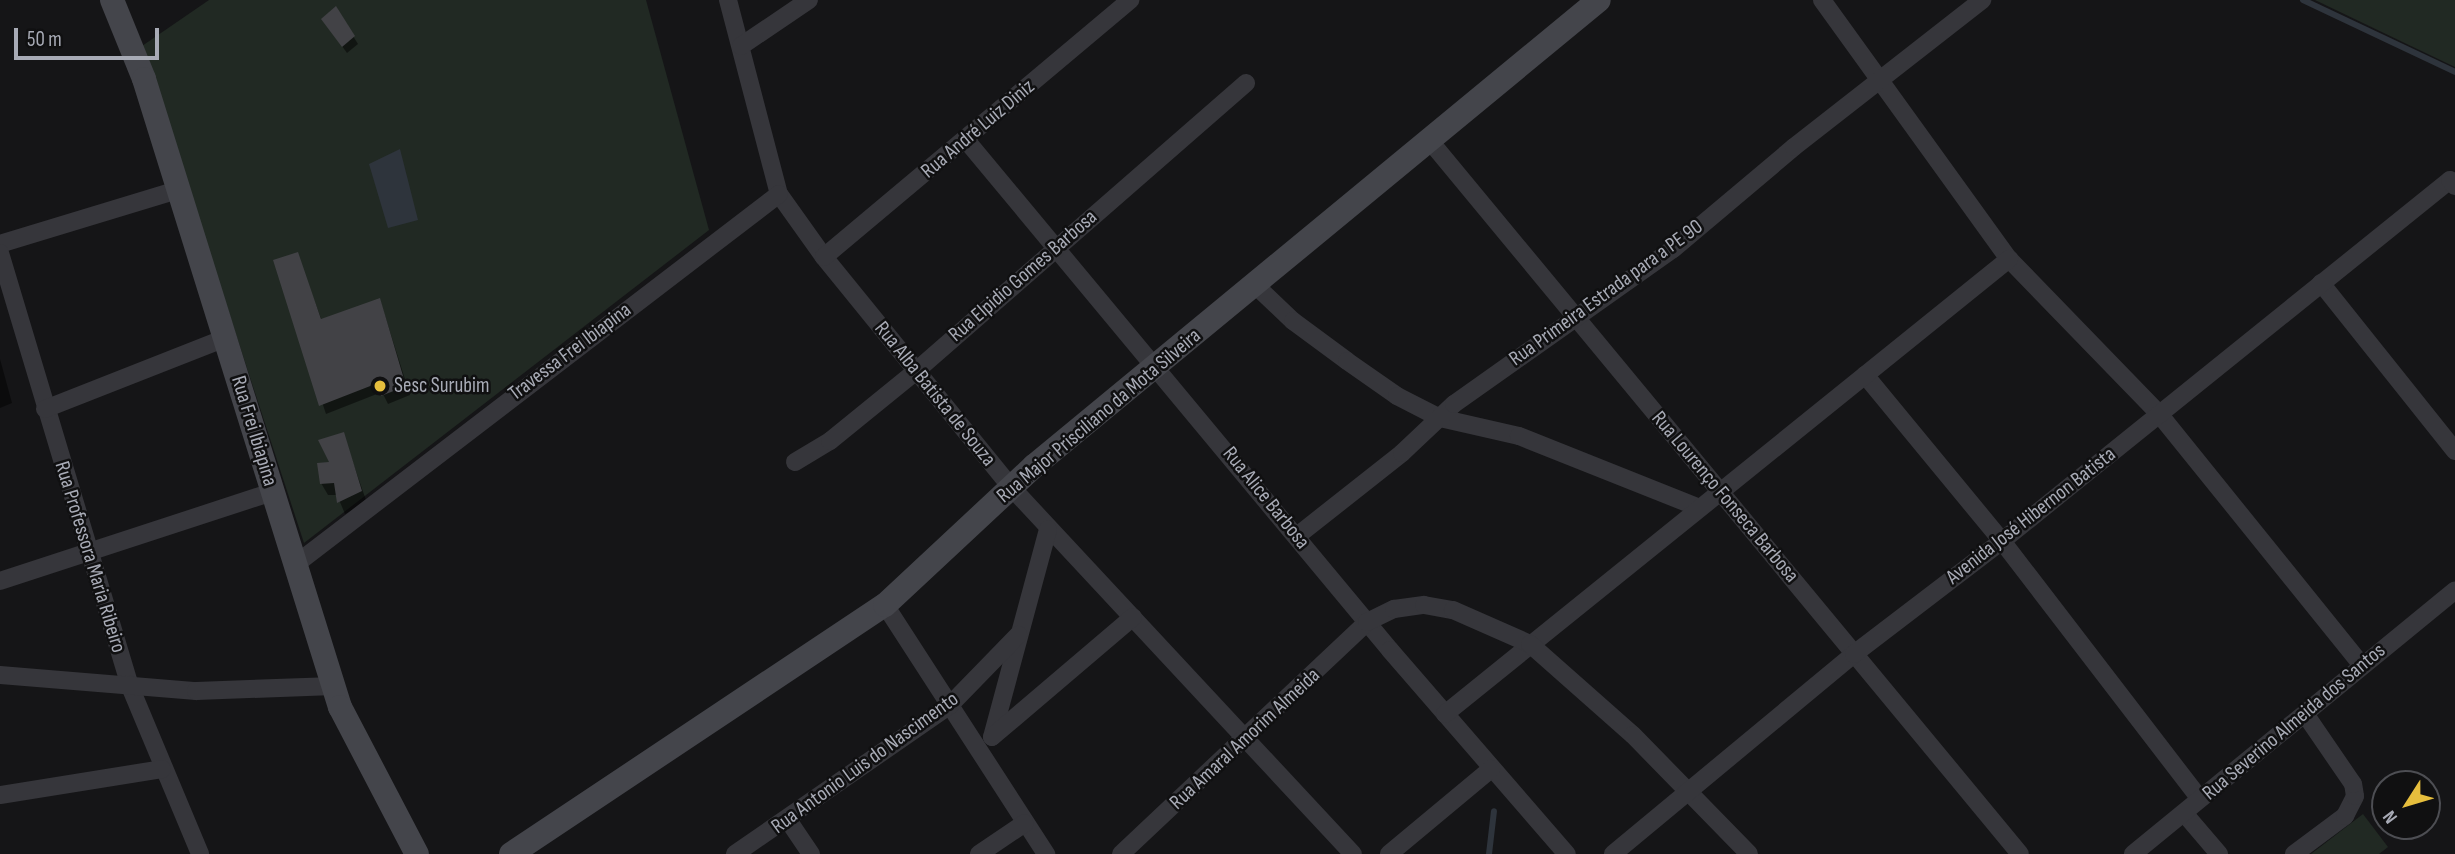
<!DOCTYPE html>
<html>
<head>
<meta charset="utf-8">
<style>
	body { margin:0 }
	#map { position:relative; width:2455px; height:854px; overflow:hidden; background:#151517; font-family:"Sofia Sans Condensed",sans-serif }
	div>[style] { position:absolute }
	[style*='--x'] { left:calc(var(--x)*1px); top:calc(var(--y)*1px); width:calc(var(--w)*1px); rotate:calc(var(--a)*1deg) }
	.green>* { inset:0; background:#212923 }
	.water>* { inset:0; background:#2e343c }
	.shadow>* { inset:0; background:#0007 }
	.stream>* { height:6px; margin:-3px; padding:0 3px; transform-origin:3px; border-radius:3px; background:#2e343c }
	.building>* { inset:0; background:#424246 }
	.street>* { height:18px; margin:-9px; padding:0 9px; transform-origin:9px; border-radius:9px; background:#36363b }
	.secondary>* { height:24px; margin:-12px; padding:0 12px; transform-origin:12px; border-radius:12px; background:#44454b }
	.dots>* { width:19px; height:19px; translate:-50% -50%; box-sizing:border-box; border:4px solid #101011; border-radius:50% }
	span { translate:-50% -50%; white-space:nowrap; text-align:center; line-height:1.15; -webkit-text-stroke:5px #101011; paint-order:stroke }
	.street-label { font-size:21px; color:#a8abb6 }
	.poi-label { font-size:21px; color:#a8abb6 }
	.left { translate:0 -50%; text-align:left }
	.north { position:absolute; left:2371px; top:770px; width:70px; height:70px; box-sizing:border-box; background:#101011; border:2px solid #4d4e53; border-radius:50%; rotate:233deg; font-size:19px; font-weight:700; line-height:28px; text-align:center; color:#a8abb6 }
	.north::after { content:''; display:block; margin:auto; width:24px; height:32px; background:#e6be3d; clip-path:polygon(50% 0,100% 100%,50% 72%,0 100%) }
	.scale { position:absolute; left:14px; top:28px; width:145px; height:32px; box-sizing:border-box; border:4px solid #a8abb6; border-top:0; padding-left:9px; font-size:21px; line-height:24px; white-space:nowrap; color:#a8abb6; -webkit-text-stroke:5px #101011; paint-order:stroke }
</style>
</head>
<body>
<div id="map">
	<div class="green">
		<i style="clip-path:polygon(209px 0,646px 0,709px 230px,304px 543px,142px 46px)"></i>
		<i style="clip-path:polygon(2315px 0,2455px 0,2455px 67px,2411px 46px)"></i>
		<i style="clip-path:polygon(2363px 814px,2388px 847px,2379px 854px,2311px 854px)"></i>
	</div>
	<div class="water">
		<i style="clip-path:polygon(400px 149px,418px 220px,388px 228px,369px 164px)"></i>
	</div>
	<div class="shadow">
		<i style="clip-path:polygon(336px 9px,358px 44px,347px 53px,328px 27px)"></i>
		<i style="clip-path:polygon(297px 254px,322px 321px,380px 300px,410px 395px,388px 404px,382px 392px,326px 414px,275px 261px)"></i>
		<i style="clip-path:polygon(0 359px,12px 403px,0 408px)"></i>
		<i style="clip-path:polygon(343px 434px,367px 503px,345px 514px,337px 495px,328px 495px,321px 483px)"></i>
	</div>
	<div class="stream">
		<i style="--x:2303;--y:0;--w:168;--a:25.3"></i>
		<i style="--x:1489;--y:854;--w:43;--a:-83.4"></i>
	</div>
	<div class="building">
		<i style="clip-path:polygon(336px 6px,355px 36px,342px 47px,321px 19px)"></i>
		<i style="clip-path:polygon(298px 252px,321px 319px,380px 298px,406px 386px,381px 396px,378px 383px,319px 406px,273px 260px)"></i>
		<i style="clip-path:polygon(344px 432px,362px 491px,337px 503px,334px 483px,320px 484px,317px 463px,329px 462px,318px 440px)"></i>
	</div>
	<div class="street">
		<i style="--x:728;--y:0;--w:201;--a:75.3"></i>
		<i style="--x:779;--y:194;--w:77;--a:54.5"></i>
		<i style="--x:824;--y:257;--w:298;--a:50.9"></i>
		<i style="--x:1012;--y:488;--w:500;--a:47.03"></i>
		<i style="--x:1822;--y:0;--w:319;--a:54.2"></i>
		<i style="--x:2009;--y:259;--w:217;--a:45.9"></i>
		<i style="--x:2160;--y:415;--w:321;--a:51.1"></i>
		<i style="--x:741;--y:46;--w:82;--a:-34.1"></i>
		<i style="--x:966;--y:140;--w:663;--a:50.26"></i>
		<i style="--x:1390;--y:650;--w:270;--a:49.1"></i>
		<i style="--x:1430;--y:141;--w:925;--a:50.39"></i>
		<i style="--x:0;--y:244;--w:186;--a:-16.9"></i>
		<i style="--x:0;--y:253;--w:450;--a:73.3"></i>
		<i style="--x:129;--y:684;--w:184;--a:67.3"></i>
		<i style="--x:824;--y:257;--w:400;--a:-40"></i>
		<i style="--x:2321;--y:283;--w:215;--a:51.4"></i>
		<i style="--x:1254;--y:284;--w:54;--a:43.5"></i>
		<i style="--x:1293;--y:321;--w:67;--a:36.5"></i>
		<i style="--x:1347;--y:361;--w:61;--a:35"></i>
		<i style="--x:1397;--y:396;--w:48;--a:27.1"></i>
		<i style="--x:1440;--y:418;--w:81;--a:12.8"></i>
		<i style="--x:1519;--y:436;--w:192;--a:21.7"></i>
		<i style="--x:1865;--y:375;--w:215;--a:50.5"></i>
		<i style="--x:2002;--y:541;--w:325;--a:52.5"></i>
		<i style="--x:45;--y:409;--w:193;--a:-21.5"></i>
		<i style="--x:795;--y:462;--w:41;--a:-31"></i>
		<i style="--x:830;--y:441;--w:111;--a:-39.1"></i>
		<i style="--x:916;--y:371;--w:438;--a:-41.1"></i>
		<i style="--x:1297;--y:536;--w:134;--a:-38.3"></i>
		<i style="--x:1402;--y:453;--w:71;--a:-43.3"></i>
		<i style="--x:1454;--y:404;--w:268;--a:-35.3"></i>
		<i style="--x:1673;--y:249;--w:158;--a:-40.1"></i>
		<i style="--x:1794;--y:147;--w:239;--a:-38"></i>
		<i style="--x:296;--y:564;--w:608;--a:-37.45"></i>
		<i style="--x:0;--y:581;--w:287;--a:-18.1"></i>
		<i style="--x:885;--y:605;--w:297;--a:57.1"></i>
		<i style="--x:0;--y:675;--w:197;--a:4.7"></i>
		<i style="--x:196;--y:691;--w:138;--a:-2.1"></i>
		<i style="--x:1445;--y:714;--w:725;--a:-38.89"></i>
		<i style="--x:992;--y:737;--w:215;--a:-74.9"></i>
		<i style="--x:992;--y:737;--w:185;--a:-40.4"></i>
		<i style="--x:0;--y:795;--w:164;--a:-9.1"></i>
		<i style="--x:2184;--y:813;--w:54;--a:49.5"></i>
		<i style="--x:788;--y:820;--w:41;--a:55.9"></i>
		<i style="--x:735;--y:854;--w:262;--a:-34.7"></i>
		<i style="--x:950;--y:705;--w:98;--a:-45.8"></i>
		<i style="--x:979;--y:854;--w:55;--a:-34"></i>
		<i style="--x:1121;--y:854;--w:338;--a:-43.3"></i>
		<i style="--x:1367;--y:622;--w:30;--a:-26"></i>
		<i style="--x:1394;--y:609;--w:30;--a:-8"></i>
		<i style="--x:1424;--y:605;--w:29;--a:10"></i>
		<i style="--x:1453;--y:610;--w:84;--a:23.8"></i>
		<i style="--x:1530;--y:644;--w:137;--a:41.5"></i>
		<i style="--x:1633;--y:735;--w:166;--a:45.7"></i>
		<i style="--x:1389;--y:854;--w:133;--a:-39.8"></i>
		<i style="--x:1613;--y:854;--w:313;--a:-39.7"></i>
		<i style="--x:1854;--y:654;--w:186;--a:-37.4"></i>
		<i style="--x:2002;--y:541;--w:575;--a:-38.86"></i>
		<i style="--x:2450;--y:180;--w:8;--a:50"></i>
		<i style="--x:2133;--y:854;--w:416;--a:-39.3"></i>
		<i style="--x:2294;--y:854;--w:64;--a:-36.7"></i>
		<i style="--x:2345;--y:816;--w:22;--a:-63"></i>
		<i style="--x:2355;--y:796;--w:12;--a:-99"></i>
		<i style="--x:2353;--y:784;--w:85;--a:-124.4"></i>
	</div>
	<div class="secondary">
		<i style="--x:112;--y:0;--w:85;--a:67.9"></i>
		<i style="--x:144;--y:79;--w:658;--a:72.67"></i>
		<i style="--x:340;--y:707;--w:166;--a:62.4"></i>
		<i style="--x:511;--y:854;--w:449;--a:-33.7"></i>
		<i style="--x:885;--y:605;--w:204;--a:-43"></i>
		<i style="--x:1034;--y:466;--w:732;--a:-39.52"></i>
	</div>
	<div class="dots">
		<i style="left:380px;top:386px;background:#e6be3d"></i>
	</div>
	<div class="street-label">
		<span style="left:978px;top:129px;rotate:-40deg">Rua André Luiz Diniz</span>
		<span style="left:1023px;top:276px;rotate:-41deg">Rua Elpidio Gomes Barbosa</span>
		<span style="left:1606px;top:293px;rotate:-36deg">Rua Primeira Estrada para a PE 90</span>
		<span style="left:570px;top:352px;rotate:-37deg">Travessa Frei Ibiapina</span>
		<span style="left:935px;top:394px;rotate:51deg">Rua Alba Batista de Souza</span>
		<span style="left:1099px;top:416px;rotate:-40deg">Rua Major Prisciliano da Mota Silveira</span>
		<span style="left:254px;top:431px;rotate:73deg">Rua Frei Ibiapina</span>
		<span style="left:1725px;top:497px;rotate:50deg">Rua Lourenço Fonseca Barbosa</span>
		<span style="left:1266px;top:498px;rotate:51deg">Rua Alice Barbosa</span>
		<span style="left:2031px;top:516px;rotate:-38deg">Avenida José Hibernon Batista</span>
		<span style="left:90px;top:557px;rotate:73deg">Rua Professora Maria Ribeiro</span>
		<span style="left:2294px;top:722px;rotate:-40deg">Rua Severino Almeida dos Santos</span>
		<span style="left:1245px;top:739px;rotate:-43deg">Rua Amaral Amorim Almeida</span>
		<span style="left:865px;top:763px;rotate:-36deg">Rua Antonio Luis do Nascimento</span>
	</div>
	<div class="poi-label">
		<span class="left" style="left:394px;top:386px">Sesc Surubim</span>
	</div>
	<div class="north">N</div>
	<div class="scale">50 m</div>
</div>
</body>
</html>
